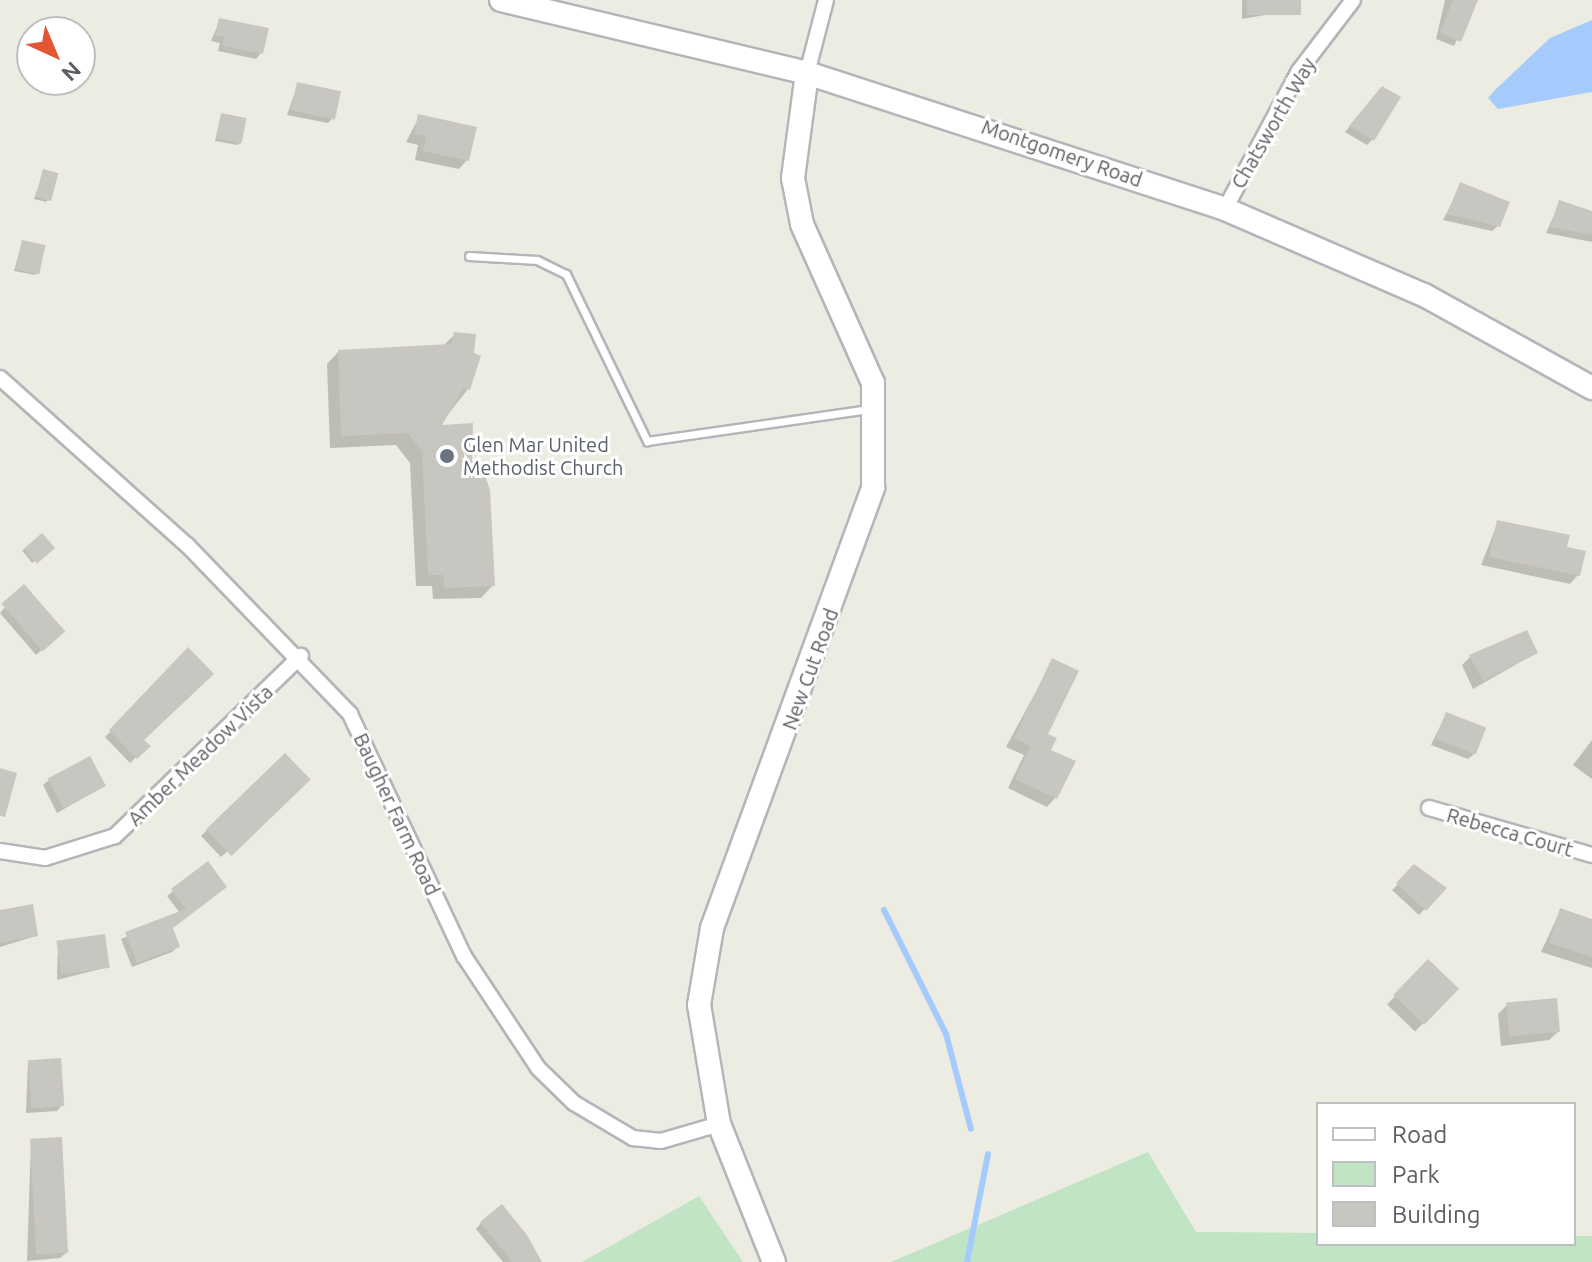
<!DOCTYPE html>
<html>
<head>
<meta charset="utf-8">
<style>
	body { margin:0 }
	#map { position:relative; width:1592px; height:1262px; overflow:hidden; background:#edece3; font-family:Ubuntu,sans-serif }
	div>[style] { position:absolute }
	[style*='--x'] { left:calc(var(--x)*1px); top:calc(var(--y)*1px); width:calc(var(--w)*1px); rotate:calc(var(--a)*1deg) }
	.green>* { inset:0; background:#c0e4c4 }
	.water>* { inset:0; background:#a4cbfc }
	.shadow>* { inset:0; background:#0003; transform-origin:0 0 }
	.stream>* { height:6px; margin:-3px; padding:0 3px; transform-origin:3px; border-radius:3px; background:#a4cbfc }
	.building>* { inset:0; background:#c8c6c0; transform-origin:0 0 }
	.roads { filter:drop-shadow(2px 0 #b3b5ba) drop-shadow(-2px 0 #b3b5ba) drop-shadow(0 2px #b3b5ba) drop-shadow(0 -2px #b3b5ba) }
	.lane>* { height:7px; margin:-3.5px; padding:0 3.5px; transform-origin:3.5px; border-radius:3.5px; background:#fff }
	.street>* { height:14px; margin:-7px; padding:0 7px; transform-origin:7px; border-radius:7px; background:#fff }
	.secondary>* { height:22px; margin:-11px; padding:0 11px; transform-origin:11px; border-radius:11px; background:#fff }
	.dots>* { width:22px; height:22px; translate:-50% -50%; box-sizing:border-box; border:4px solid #fff; border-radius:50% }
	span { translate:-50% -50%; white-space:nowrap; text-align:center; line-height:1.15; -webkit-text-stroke:6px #fff; paint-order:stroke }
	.street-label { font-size:20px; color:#5b5e63 }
	.worship-label { font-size:20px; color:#5b616d }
	.left { translate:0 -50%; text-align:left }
	.legend { position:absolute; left:1316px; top:1102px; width:260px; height:144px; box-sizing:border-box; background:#fff; border:2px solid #bdbfc1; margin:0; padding:10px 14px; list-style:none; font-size:24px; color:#5b5e63 }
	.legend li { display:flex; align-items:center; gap:16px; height:40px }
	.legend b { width:40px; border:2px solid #bdbfc1 }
	.north { position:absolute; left:16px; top:16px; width:80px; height:80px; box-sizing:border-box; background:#fff; border:2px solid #bdbfc1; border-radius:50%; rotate:136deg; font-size:22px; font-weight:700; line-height:32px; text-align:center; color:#5b5e63 }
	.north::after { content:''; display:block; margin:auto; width:28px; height:36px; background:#e45532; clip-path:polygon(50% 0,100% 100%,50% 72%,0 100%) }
</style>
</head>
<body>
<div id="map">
	<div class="green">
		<i style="clip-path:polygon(1148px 1152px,1196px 1232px,1318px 1233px,1318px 1244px,1574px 1244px,1574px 1236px,1592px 1236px,1592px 1262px,891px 1262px)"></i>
		<i style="clip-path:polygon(699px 1196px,743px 1262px,582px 1262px)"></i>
	</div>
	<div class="water">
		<i style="clip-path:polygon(1592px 20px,1592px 92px,1498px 109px,1488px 98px,1495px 90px,1550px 38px)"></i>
	</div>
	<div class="shadow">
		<i style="clip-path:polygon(1242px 0,1271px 0,1271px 14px,1242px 19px)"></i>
		<i style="clip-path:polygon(1445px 0,1476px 0,1454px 46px,1436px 39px)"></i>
		<i style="clip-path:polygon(220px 20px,261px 53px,256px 59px,218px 51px,220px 43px,211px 41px)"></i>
		<i style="clip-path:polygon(298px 84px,334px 117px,328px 123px,287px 115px)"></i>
		<i style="clip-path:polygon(1377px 94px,1372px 140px,1367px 145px,1345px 132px)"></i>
		<i style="clip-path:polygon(221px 115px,240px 143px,238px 145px,215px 141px)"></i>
		<i style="clip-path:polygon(419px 117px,467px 160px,459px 169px,415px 160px,418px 145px,406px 142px)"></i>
		<i style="clip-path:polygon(44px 171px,48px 200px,46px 202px,34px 199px)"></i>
		<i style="clip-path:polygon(1461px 185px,1498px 226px,1492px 231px,1443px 220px)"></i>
		<i style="clip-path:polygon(1560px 202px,1592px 213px,1592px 242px,1546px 233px)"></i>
		<i style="clip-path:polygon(22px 242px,37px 273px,35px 275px,14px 271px)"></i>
		<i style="clip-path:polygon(455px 334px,468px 389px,438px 427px,470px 463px,493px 585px,481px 598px,433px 599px,432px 586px,416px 586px,410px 463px,396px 445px,330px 448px,327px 364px,339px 351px,442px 347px)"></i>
		<i style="clip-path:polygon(1498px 522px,1565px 549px,1578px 575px,1570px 584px,1481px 565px)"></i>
		<i style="left:42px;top:535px;width:16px;height:25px;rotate:52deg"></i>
		<i style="clip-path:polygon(23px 587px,57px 637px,36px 655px,0 613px)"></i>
		<i style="clip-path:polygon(188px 650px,142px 740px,148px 746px,130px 763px,105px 737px)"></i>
		<i style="clip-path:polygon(1536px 653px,1473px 689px,1462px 665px,1471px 656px)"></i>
		<i style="clip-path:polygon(1053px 660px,1046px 734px,1055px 798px,1047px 807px,1008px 788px,1024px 755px,1006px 747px)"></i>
		<i style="clip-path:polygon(1446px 714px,1474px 754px,1468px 759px,1431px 745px)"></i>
		<i style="clip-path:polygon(1592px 740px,1592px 779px,1573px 765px)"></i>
		<i style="clip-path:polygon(285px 756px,303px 785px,221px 857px,201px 836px)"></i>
		<i style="clip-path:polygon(49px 780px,104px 786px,57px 813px,43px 785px)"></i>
		<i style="clip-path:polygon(1415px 867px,1444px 888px,1419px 915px,1392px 890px)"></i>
		<i style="clip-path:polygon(225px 887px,171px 928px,178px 946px,172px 952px,132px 967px,121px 939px,180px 913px,167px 896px,173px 891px)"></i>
		<i style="clip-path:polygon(1560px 911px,1592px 921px,1592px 968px,1541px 952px)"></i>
		<i style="clip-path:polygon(0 912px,36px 936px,0 947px)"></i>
		<i style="clip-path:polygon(58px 944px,108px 967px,57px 980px)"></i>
		<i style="left:1428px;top:962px;width:39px;height:59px;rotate:44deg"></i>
		<i style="clip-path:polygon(1507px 1005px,1558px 1032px,1549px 1040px,1501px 1046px,1498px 1014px)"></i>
		<i style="clip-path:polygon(28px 1062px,62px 1105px,57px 1111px,26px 1113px)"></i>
		<i style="clip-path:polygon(31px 1142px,66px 1253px,60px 1258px,27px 1261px)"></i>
		<i style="clip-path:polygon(481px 1223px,528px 1262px,503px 1262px,476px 1229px)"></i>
	</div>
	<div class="stream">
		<i style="--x:884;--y:910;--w:139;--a:63.4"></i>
		<i style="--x:946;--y:1034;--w:98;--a:75.3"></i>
		<i style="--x:967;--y:1262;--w:110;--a:-79"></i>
	</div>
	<div class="building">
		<i style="left:1247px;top:0;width:54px;height:15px"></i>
		<i style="clip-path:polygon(1453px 0,1478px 0,1461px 42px,1440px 33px)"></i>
		<i style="clip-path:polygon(219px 18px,269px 28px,263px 54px,222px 46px,224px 37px,215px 36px)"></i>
		<i style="left:297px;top:82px;width:45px;height:29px;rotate:12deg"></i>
		<i style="clip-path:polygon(1382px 86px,1401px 97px,1374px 141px,1349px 126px)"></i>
		<i style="left:221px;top:113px;width:26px;height:26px;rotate:11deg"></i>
		<i style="clip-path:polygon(418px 114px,477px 127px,469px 161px,423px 151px,426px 136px,414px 134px)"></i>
		<i style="left:43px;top:169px;width:16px;height:29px;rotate:15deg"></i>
		<i style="clip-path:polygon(1460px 182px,1510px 202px,1500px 227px,1447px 214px)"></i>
		<i style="clip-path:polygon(1559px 200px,1592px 211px,1592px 235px,1550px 227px)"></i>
		<i style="left:22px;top:240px;width:24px;height:30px;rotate:12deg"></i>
		<i style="clip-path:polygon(454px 332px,476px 334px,474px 353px,481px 356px,470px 390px,464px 388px,442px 425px,473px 423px,472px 461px,480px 461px,490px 490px,495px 586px,444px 588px,444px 575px,428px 575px,422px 451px,408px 433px,341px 436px,338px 350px,451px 344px)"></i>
		<i style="clip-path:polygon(1497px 520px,1570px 535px,1567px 547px,1586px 551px,1580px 576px,1489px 557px)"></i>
		<i style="left:42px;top:533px;width:20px;height:24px;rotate:49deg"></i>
		<i style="left:24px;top:584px;width:63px;height:30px;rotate:49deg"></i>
		<i style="clip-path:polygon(1527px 630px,1538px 653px,1483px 681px,1469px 655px)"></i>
		<i style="clip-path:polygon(188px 647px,214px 674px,144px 740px,151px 746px,137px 759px,109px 730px)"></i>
		<i style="clip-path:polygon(1052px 658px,1079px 671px,1048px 734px,1057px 738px,1051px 750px,1076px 761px,1057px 799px,1015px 779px,1031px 746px,1014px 738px)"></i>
		<i style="left:1446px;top:712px;width:43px;height:29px;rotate:21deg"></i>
		<i style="left:285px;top:753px;width:37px;height:110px;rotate:46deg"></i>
		<i style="left:90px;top:756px;width:34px;height:48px;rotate:62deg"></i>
		<i style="clip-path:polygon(0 768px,17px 773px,5px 817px,0 816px)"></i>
		<i style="clip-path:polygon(208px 861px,227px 887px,173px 928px,180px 947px,137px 963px,125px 932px,186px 909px,171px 889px)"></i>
		<i style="clip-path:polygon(1414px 864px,1447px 888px,1426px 911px,1396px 883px)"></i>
		<i style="clip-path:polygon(33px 904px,38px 936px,0 943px,0 910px)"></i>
		<i style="clip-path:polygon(1560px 908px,1592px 919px,1592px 957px,1549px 943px)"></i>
		<i style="left:105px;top:934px;width:34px;height:49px;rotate:82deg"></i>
		<i style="left:1428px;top:959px;width:43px;height:50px;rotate:44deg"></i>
		<i style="left:1557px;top:998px;width:34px;height:51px;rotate:85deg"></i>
		<i style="left:61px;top:1058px;width:48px;height:33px;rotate:86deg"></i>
		<i style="left:62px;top:1137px;width:116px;height:32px;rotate:87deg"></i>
		<i style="clip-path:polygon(502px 1204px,527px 1235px,542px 1262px,512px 1262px,480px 1222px)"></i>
	</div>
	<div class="roads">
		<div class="lane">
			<i style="--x:469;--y:256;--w:68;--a:3.4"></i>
			<i style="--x:537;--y:260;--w:32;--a:26"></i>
			<i style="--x:566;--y:274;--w:186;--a:64.1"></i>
			<i style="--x:647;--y:441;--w:224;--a:-8.2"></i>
		</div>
		<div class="street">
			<i style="--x:807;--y:73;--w:75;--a:-75.4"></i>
			<i style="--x:1225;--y:209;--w:157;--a:-61.8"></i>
			<i style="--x:1299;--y:71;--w:89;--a:-52.7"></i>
			<i style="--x:0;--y:378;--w:251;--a:41.8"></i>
			<i style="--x:187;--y:545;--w:235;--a:46"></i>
			<i style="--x:350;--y:714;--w:268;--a:64.8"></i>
			<i style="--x:464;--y:956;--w:134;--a:56.5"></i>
			<i style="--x:538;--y:1068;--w:50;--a:44.2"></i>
			<i style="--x:574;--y:1103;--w:69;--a:30.7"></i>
			<i style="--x:633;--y:1138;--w:28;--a:6"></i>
			<i style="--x:661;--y:1141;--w:60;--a:-16.3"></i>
			<i style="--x:1429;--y:808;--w:170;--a:16.1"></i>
			<i style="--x:0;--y:851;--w:46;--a:8.8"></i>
			<i style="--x:45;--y:858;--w:73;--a:-17.4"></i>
			<i style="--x:115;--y:836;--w:259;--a:-44.1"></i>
		</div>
		<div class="secondary">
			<i style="--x:501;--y:0;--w:315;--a:13.4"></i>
			<i style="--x:807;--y:73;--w:440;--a:18"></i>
			<i style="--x:1225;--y:209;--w:217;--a:23.4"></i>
			<i style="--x:1424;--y:295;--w:192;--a:29"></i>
			<i style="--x:774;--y:1262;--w:149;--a:-111.7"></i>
			<i style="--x:719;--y:1124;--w:121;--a:-99.5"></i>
			<i style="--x:699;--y:1005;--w:78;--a:-80.4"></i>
			<i style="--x:712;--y:928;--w:469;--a:-69.9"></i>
			<i style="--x:873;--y:487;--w:104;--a:-90"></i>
			<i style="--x:873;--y:383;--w:174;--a:-114.1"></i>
			<i style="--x:802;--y:224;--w:47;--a:-101.1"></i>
			<i style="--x:793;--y:178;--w:106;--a:-82.4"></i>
		</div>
	</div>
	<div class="dots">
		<i style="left:447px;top:456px;background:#6b7280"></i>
	</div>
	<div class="street-label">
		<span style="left:1273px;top:123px;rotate:-60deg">Chatsworth Way</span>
		<span style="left:1062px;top:153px;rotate:19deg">Montgomery Road</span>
		<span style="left:810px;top:669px;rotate:-70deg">New Cut Road</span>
		<span style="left:200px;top:755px;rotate:-44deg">Amber Meadow Vista</span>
		<span style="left:397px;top:814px;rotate:65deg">Baugher Farm Road</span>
		<span style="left:1510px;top:832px;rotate:16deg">Rebecca Court</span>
	</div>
	<div class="worship-label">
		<span class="left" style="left:463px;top:456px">Glen Mar United<br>Methodist Church</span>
	</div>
	<ul class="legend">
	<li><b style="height:10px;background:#fff"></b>Road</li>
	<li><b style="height:22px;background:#c0e4c4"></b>Park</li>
	<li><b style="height:22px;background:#c8c6c0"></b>Building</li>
	</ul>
	<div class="north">N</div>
</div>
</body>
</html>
